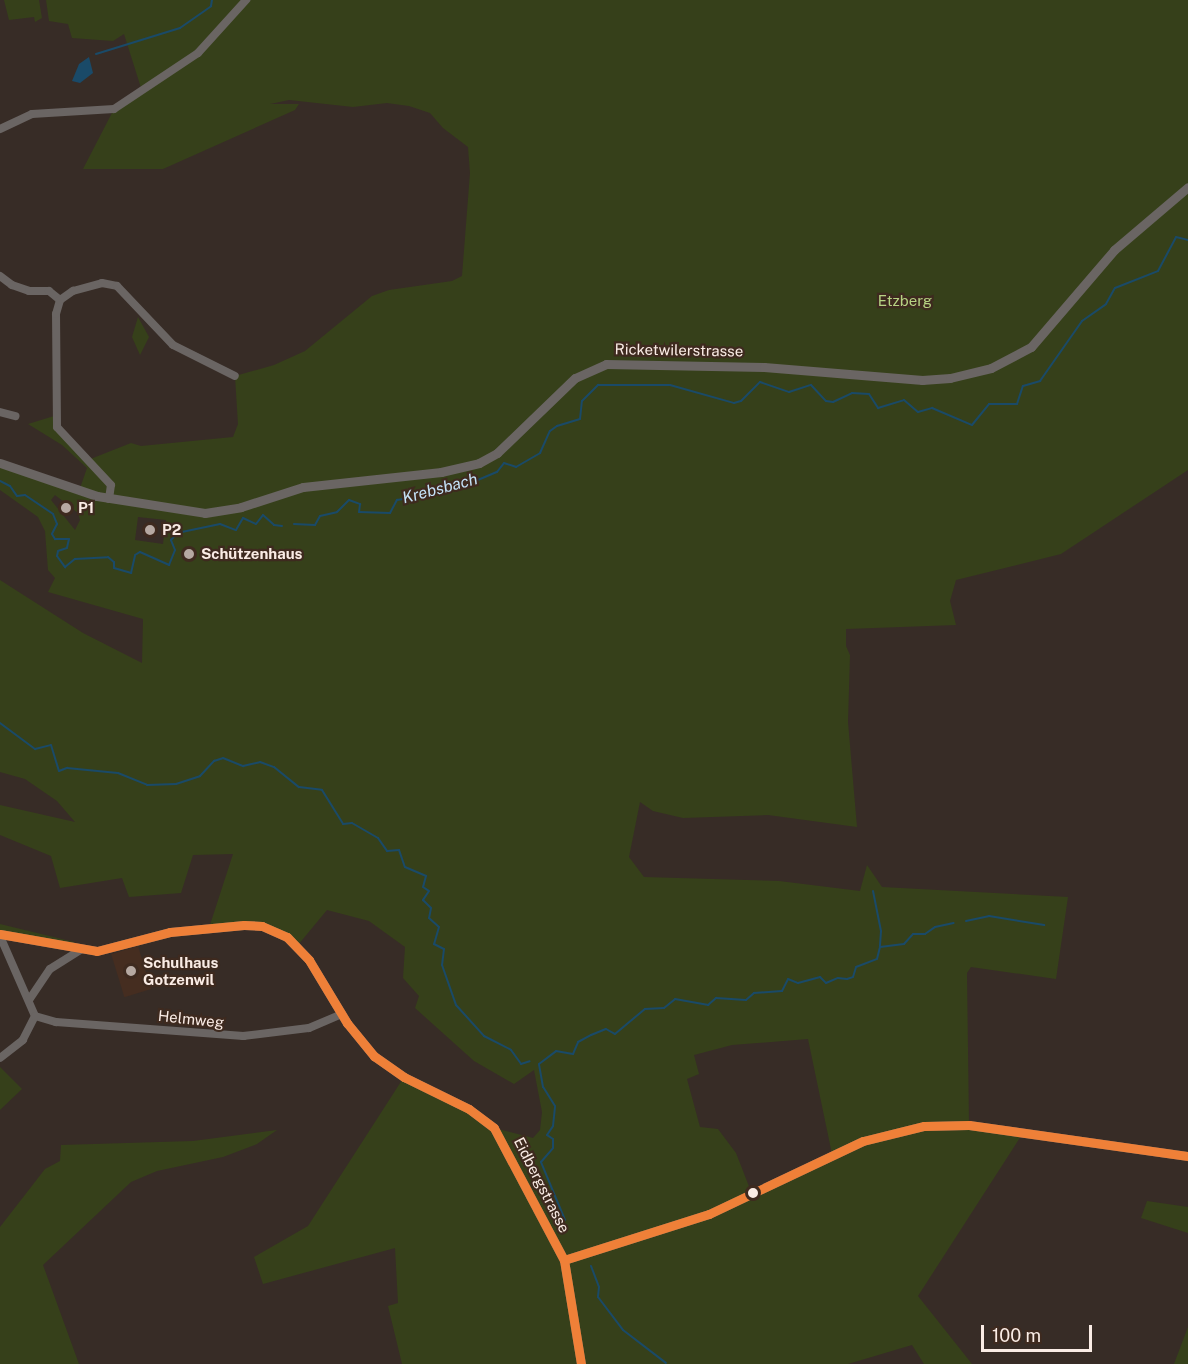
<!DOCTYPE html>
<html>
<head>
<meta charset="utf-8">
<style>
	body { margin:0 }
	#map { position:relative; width:1188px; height:1364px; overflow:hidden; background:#372c26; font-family:"Public Sans",sans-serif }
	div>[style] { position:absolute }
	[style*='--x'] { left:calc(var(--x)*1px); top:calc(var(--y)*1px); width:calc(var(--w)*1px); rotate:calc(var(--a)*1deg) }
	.built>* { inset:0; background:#452d20; transform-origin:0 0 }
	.green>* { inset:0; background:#36401a }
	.water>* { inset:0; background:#1a4a68 }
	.stream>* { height:2px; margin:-1px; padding:0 1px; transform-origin:1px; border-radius:1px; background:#1a4a68 }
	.minor>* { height:8px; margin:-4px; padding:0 4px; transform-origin:4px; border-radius:4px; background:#6a6563 }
	.tertiary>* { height:9px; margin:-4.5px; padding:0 4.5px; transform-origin:4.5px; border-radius:4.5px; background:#6a6563 }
	.bus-1>* { height:9px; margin:-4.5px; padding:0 4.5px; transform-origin:4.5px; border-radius:4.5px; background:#ef8038 }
	.dots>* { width:16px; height:16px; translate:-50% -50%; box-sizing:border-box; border:3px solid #3e2a1f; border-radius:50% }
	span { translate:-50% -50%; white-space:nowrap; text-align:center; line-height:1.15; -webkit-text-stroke:4.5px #3e2a1f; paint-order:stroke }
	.park-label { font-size:15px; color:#b7d383 }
	.street-label { font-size:15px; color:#faece5 }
	.poi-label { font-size:15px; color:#faece5; font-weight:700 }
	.left { translate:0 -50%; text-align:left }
	.water-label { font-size:16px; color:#c5e3f9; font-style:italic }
	.scale { position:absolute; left:981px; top:1325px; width:111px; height:27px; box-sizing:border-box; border:3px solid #faece5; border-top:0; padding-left:8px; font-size:18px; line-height:21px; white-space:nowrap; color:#faece5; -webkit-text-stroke:4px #3e2a1f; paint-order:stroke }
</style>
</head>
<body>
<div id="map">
	<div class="built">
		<i style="left:138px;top:946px;width:45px;height:28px;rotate:73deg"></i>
	</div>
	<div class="green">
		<i style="clip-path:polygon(4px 0,39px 0,42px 18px,35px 22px,34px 17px,9px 20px)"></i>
		<i style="clip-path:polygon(evenodd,46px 0,1188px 0,1188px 470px,1061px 554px,956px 580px,950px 601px,956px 625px,846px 629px,846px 646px,850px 655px,848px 722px,857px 827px,768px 815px,683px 818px,653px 811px,640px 802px,629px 857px,644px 877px,779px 881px,860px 891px,867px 865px,882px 887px,1068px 897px,1056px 979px,971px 967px,967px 973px,969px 1125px,1023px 1133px,918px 1296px,972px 1364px,924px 1364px,912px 1345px,848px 1364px,402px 1364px,388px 1306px,398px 1303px,395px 1248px,263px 1284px,254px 1257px,308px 1226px,404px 1077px,494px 1128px,533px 1138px,540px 1130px,542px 1112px,534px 1070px,514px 1084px,474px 1061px,415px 1008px,419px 996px,403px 978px,405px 947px,369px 921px,327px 910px,298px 945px,273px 929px,209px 928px,233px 854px,193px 855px,181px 893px,129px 897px,122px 878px,60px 888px,51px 856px,0 835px,0 805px,75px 822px,57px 801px,25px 779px,0 772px,0 580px,83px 633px,142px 663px,143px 619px,48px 592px,55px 578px,48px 570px,45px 531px,38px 517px,0 490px,0 463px,79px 491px,87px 468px,62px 445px,28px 424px,54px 416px,57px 427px,88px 460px,131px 443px,141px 446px,233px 437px,238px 424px,235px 376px,274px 365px,305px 351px,372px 296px,389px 290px,452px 281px,462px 276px,470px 173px,468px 147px,443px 128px,430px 113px,409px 106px,387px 103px,353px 107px,289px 100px,270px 104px,299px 104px,295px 110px,163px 169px,83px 169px,114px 109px,142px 91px,124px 34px,113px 41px,72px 38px,68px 24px,49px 21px,46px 0,55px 495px,78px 513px,80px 520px,75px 530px,51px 500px,55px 495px,46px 0,138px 517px,166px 520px,163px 544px,135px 540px,138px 517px,46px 0,808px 1039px,832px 1154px,752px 1194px,736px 1153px,718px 1129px,700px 1127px,687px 1079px,699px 1074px,694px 1055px,732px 1045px,808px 1039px)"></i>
		<i style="clip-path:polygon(138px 317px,149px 337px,140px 355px,132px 337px)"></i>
		<i style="clip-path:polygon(0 924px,74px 942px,76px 949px,0 934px)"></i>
		<i style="clip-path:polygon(0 1067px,22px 1089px,0 1110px)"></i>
		<i style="clip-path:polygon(277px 1130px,257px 1144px,223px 1157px,157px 1171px,131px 1182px,43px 1265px,79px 1364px,0 1364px,0 1227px,45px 1169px,60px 1161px,61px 1145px,193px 1141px)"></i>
		<i style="clip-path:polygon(1147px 1201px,1188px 1207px,1188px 1233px,1141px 1218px)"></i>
		<i style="clip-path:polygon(1188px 1327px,1188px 1364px,1174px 1364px)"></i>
	</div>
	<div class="water">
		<i style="clip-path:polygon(89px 57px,93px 73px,80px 83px,72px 81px,79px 64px)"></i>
	</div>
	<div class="stream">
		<i style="--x:96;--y:54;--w:88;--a:-17.2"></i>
		<i style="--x:180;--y:28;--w:38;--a:-35"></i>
		<i style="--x:211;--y:6;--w:6;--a:-81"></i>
		<i style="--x:0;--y:481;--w:11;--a:27"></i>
		<i style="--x:10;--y:486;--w:12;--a:55"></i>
		<i style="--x:17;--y:496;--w:8;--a:-7"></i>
		<i style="--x:25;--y:495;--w:34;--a:34"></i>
		<i style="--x:53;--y:514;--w:11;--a:68"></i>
		<i style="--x:57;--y:524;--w:11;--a:117"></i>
		<i style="--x:52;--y:534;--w:6;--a:59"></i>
		<i style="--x:55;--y:539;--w:14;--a:0"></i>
		<i style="--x:69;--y:539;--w:9;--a:103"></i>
		<i style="--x:67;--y:548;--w:9;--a:162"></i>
		<i style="--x:58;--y:551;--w:5;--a:101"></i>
		<i style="--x:57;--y:556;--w:14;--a:54"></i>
		<i style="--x:65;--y:567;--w:13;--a:-39"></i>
		<i style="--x:75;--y:559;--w:33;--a:-3"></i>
		<i style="--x:108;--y:557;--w:8;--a:40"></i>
		<i style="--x:114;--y:562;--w:6;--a:90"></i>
		<i style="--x:114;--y:568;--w:18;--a:16"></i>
		<i style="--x:131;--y:573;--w:18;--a:-77"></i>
		<i style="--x:135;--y:555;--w:6;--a:-31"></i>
		<i style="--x:140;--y:552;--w:32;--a:24"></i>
		<i style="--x:169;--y:565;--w:16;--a:-68"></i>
		<i style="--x:175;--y:550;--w:11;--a:-112"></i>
		<i style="--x:171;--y:540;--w:9;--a:-49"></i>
		<i style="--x:177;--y:533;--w:44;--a:-11.8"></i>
		<i style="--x:220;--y:524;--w:17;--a:21"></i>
		<i style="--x:236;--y:530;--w:14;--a:-60"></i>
		<i style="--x:243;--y:518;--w:14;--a:25"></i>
		<i style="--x:256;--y:524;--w:11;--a:-52"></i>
		<i style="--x:263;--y:515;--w:15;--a:42"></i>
		<i style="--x:274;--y:525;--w:8;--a:7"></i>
		<i style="--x:294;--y:524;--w:21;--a:3"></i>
		<i style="--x:315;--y:525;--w:10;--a:-61"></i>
		<i style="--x:320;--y:516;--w:17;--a:-13"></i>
		<i style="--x:337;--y:512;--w:17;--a:-45"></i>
		<i style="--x:349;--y:500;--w:12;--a:20"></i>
		<i style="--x:360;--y:504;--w:8;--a:97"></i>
		<i style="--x:359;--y:512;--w:31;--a:2"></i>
		<i style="--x:390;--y:513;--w:15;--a:-62"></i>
		<i style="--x:397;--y:500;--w:33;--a:-9"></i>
		<i style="--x:430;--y:495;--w:12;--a:-42"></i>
		<i style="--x:439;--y:487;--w:27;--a:-4"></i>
		<i style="--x:466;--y:485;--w:34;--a:-23"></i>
		<i style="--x:497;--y:472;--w:11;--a:-52"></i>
		<i style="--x:504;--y:463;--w:13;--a:18"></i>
		<i style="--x:516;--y:467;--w:28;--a:-30"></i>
		<i style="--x:540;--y:453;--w:24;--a:-66"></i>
		<i style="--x:550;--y:431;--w:9;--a:-36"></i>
		<i style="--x:557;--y:426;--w:24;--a:-17"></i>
		<i style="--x:580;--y:419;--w:18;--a:-84"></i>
		<i style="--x:582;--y:401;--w:23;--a:-45"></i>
		<i style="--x:598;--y:385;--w:72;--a:0"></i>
		<i style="--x:670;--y:385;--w:66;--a:15.7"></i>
		<i style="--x:734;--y:403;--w:7;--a:-16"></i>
		<i style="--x:741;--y:401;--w:27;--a:-45"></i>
		<i style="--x:760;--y:382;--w:31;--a:19"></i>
		<i style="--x:789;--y:392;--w:23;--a:-18"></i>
		<i style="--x:811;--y:385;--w:22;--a:47"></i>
		<i style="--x:826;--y:401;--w:7;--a:8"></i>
		<i style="--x:833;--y:402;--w:21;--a:-25"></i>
		<i style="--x:852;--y:393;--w:17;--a:3"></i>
		<i style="--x:869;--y:394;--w:17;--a:57"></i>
		<i style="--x:878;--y:408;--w:27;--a:-17"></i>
		<i style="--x:904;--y:400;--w:18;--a:41"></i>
		<i style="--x:918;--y:412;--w:15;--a:-16"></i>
		<i style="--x:932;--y:408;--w:43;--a:23"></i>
		<i style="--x:972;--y:425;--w:27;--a:-51"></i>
		<i style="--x:989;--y:404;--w:28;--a:0"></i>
		<i style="--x:1017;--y:404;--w:19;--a:-72"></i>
		<i style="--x:1023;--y:386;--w:18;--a:-16"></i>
		<i style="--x:1040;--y:381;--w:73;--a:-55"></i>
		<i style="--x:1082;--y:321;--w:29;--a:-35"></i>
		<i style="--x:1106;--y:304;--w:18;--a:-61"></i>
		<i style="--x:1115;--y:288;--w:46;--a:-21.6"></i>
		<i style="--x:1158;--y:271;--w:38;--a:-62"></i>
		<i style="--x:1176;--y:237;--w:12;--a:14"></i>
		<i style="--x:0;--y:723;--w:44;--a:36.6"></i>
		<i style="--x:35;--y:749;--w:16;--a:-14"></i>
		<i style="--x:51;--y:745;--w:27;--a:73"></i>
		<i style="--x:59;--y:771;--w:9;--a:-21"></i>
		<i style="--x:67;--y:768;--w:51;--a:5.6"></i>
		<i style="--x:118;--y:773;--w:31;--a:22"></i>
		<i style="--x:147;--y:785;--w:29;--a:-2"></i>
		<i style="--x:176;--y:784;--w:25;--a:-18"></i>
		<i style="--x:200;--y:776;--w:21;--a:-47"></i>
		<i style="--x:214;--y:761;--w:9;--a:-18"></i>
		<i style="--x:223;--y:758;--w:22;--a:22"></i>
		<i style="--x:243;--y:766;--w:17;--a:-13"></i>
		<i style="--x:260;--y:762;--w:15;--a:20"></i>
		<i style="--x:274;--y:767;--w:32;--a:39"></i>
		<i style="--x:299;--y:787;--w:23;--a:7"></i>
		<i style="--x:322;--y:790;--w:40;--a:58"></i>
		<i style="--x:343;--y:824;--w:9;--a:-6"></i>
		<i style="--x:352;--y:823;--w:30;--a:30"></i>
		<i style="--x:378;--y:838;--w:16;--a:55"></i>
		<i style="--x:387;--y:851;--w:12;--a:-5"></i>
		<i style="--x:399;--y:850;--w:18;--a:71"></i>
		<i style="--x:405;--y:867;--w:23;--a:23"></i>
		<i style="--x:426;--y:876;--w:11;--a:105"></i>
		<i style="--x:423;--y:887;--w:7;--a:34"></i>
		<i style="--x:429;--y:891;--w:11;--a:124"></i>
		<i style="--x:423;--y:900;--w:11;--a:45"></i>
		<i style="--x:431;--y:908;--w:10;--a:101"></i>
		<i style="--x:429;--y:918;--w:13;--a:42"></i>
		<i style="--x:439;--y:927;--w:18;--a:106"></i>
		<i style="--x:434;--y:944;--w:11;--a:27"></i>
		<i style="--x:444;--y:949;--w:16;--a:97"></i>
		<i style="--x:442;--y:965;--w:42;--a:70.7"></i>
		<i style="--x:456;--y:1005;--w:42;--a:47.9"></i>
		<i style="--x:484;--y:1036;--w:30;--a:27"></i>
		<i style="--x:511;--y:1050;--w:17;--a:54"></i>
		<i style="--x:521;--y:1064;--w:9;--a:-18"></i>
		<i style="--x:873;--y:891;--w:41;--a:78.7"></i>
		<i style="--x:881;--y:931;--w:16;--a:94"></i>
		<i style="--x:966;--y:921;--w:24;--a:-12"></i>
		<i style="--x:989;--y:916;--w:56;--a:9.3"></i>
		<i style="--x:565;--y:1220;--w:63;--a:-112.5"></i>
		<i style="--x:541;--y:1162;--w:18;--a:-49"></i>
		<i style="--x:553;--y:1148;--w:9;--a:-90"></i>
		<i style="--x:553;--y:1139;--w:7;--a:-146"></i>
		<i style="--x:547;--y:1135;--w:11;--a:-56"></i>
		<i style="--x:553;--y:1126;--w:20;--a:-84"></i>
		<i style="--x:555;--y:1106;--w:22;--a:-122"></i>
		<i style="--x:543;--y:1087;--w:23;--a:-100"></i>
		<i style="--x:539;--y:1064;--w:21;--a:-37"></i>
		<i style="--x:556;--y:1051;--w:17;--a:10"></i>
		<i style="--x:573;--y:1054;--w:13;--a:-67"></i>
		<i style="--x:578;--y:1042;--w:15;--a:-28"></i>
		<i style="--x:591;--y:1035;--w:16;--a:-22"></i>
		<i style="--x:606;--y:1029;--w:10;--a:29"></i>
		<i style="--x:615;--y:1034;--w:39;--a:-40"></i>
		<i style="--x:645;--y:1009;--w:19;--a:-3"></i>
		<i style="--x:664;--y:1008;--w:14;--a:-39"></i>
		<i style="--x:675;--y:999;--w:34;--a:10"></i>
		<i style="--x:708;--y:1005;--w:11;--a:-41"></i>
		<i style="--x:716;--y:998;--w:30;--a:4"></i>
		<i style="--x:746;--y:1000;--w:11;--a:-41"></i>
		<i style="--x:754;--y:993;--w:28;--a:-4"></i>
		<i style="--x:782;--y:991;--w:13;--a:-63"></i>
		<i style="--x:788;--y:979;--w:11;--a:22"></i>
		<i style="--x:798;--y:983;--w:23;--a:-15"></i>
		<i style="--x:820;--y:977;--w:8;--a:45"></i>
		<i style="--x:826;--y:983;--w:13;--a:-23"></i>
		<i style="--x:838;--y:978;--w:9;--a:6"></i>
		<i style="--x:847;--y:979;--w:6;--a:-18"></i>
		<i style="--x:853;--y:977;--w:10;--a:-73"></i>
		<i style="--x:856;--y:967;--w:22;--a:-21"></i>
		<i style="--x:877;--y:959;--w:12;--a:-76"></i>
		<i style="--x:880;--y:947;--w:24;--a:-7"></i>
		<i style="--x:904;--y:944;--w:13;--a:-48"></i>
		<i style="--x:913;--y:934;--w:12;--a:0"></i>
		<i style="--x:925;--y:934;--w:12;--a:-35"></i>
		<i style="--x:935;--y:927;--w:19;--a:-12"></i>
		<i style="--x:591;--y:1266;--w:22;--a:69"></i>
		<i style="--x:599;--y:1287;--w:10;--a:96"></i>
		<i style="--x:598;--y:1297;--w:41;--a:52.9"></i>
		<i style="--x:623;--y:1330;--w:54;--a:37.5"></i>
	</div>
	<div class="minor">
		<i style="--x:0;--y:129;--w:35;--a:-25"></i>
		<i style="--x:32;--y:114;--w:82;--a:-3.5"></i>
		<i style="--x:114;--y:109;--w:101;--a:-33.7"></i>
		<i style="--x:198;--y:53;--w:72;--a:-47.8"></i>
		<i style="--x:0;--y:276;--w:15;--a:37"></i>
		<i style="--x:12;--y:285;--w:18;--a:19"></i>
		<i style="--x:29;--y:291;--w:20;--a:0"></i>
		<i style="--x:49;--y:291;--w:14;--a:39"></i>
		<i style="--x:0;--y:412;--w:16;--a:15"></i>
		<i style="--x:109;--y:499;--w:14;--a:-82"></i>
		<i style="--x:111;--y:485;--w:79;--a:-133"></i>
		<i style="--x:57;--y:427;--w:113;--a:-90.5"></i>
		<i style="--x:56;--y:314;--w:15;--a:-74"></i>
		<i style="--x:60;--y:300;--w:16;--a:-35"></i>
		<i style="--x:73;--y:291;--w:30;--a:-15"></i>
		<i style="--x:102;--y:283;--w:15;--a:11"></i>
		<i style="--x:117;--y:286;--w:81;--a:46.5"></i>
		<i style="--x:173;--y:345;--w:69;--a:26.6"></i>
		<i style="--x:0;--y:936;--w:87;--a:66.4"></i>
		<i style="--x:35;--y:1016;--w:27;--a:117"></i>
		<i style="--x:23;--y:1040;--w:29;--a:142"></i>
		<i style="--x:29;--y:1000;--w:37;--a:-56"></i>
		<i style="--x:50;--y:969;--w:36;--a:-32"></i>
		<i style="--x:35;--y:1016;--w:22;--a:16"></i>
		<i style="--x:56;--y:1022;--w:188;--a:4.3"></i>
		<i style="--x:243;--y:1036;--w:66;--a:-6.9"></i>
		<i style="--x:309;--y:1028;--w:36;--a:-23"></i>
	</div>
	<div class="tertiary">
		<i style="--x:0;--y:463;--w:102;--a:18.8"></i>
		<i style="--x:97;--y:496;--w:109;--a:8.9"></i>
		<i style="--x:205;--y:513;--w:36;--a:-9"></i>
		<i style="--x:241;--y:507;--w:65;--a:-17.9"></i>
		<i style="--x:303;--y:487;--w:139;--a:-6.2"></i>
		<i style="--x:441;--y:472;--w:39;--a:-13"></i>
		<i style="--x:479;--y:463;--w:21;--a:-29"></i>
		<i style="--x:497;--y:453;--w:108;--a:-43.9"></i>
		<i style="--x:575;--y:378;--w:34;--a:-24"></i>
		<i style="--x:606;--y:364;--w:158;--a:1.1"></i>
		<i style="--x:764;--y:367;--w:159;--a:4.7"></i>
		<i style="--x:922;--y:380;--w:28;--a:-4"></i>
		<i style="--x:950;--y:378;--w:42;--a:-13.7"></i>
		<i style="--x:991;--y:368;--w:45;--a:-27.7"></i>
		<i style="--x:1031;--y:347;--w:128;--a:-49.4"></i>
		<i style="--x:1114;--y:250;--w:97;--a:-40.4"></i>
		<i style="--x:0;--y:934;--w:98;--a:9.9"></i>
		<i style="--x:97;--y:951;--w:75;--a:-14.6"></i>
		<i style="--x:170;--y:932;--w:74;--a:-5.4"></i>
		<i style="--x:244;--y:925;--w:18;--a:3"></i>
		<i style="--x:262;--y:926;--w:27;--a:24"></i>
		<i style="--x:287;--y:937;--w:32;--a:46"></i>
		<i style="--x:309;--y:960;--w:74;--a:58.9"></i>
		<i style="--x:347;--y:1023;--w:43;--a:50.7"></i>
		<i style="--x:374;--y:1056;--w:37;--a:35"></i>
		<i style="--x:404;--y:1077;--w:72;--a:26.2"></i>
		<i style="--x:469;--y:1109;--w:31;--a:37"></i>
		<i style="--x:494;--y:1128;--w:149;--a:62.1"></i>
		<i style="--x:564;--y:1260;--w:105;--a:80.7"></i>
		<i style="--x:564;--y:1260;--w:152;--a:-17.6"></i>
		<i style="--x:709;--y:1214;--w:170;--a:-25.4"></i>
		<i style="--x:863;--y:1141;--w:63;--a:-13.8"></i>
		<i style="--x:924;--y:1126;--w:45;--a:-1.3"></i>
		<i style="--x:969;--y:1125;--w:221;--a:8.1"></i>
	</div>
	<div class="bus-1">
		<i style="--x:0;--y:934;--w:98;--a:9.9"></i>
		<i style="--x:97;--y:951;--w:75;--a:-14.6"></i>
		<i style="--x:170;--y:932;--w:74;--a:-5.4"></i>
		<i style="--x:244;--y:925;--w:18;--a:3"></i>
		<i style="--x:262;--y:926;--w:27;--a:24"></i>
		<i style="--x:287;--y:937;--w:32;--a:46"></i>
		<i style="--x:309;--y:960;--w:74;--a:58.9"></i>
		<i style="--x:347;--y:1023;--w:43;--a:50.7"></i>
		<i style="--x:374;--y:1056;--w:37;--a:35"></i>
		<i style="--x:404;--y:1077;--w:72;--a:26.2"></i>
		<i style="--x:469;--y:1109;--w:31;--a:37"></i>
		<i style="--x:494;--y:1128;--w:149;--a:62.1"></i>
		<i style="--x:564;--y:1260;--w:105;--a:80.7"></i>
		<i style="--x:564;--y:1260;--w:152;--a:-17.6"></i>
		<i style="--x:709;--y:1214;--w:170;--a:-25.4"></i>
		<i style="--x:863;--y:1141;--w:63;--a:-13.8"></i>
		<i style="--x:924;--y:1126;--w:45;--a:-1.3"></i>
		<i style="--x:969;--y:1125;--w:221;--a:8.1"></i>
	</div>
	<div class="dots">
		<i style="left:66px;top:508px;background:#b6a9a2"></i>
		<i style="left:150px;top:530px;background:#b6a9a2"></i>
		<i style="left:189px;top:554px;background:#b6a9a2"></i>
		<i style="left:131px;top:971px;background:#b6a9a2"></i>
		<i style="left:753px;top:1193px;background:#faece5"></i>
	</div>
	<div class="park-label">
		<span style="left:905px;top:301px">Etzberg</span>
	</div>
	<div class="street-label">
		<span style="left:679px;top:350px;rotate:1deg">Ricketwilerstrasse</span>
		<span style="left:191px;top:1019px;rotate:6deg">Helmweg</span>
		<span style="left:542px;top:1185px;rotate:63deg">Eidbergstrasse</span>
	</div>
	<div class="poi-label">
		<span class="left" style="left:78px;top:508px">P1</span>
		<span class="left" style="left:162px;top:530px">P2</span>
		<span class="left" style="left:201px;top:554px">Schützenhaus</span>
		<span class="left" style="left:143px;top:971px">Schulhaus<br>Gotzenwil</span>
	</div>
	<div class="water-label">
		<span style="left:440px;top:489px;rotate:-15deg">Krebsbach</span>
	</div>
	<div class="scale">100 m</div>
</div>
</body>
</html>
